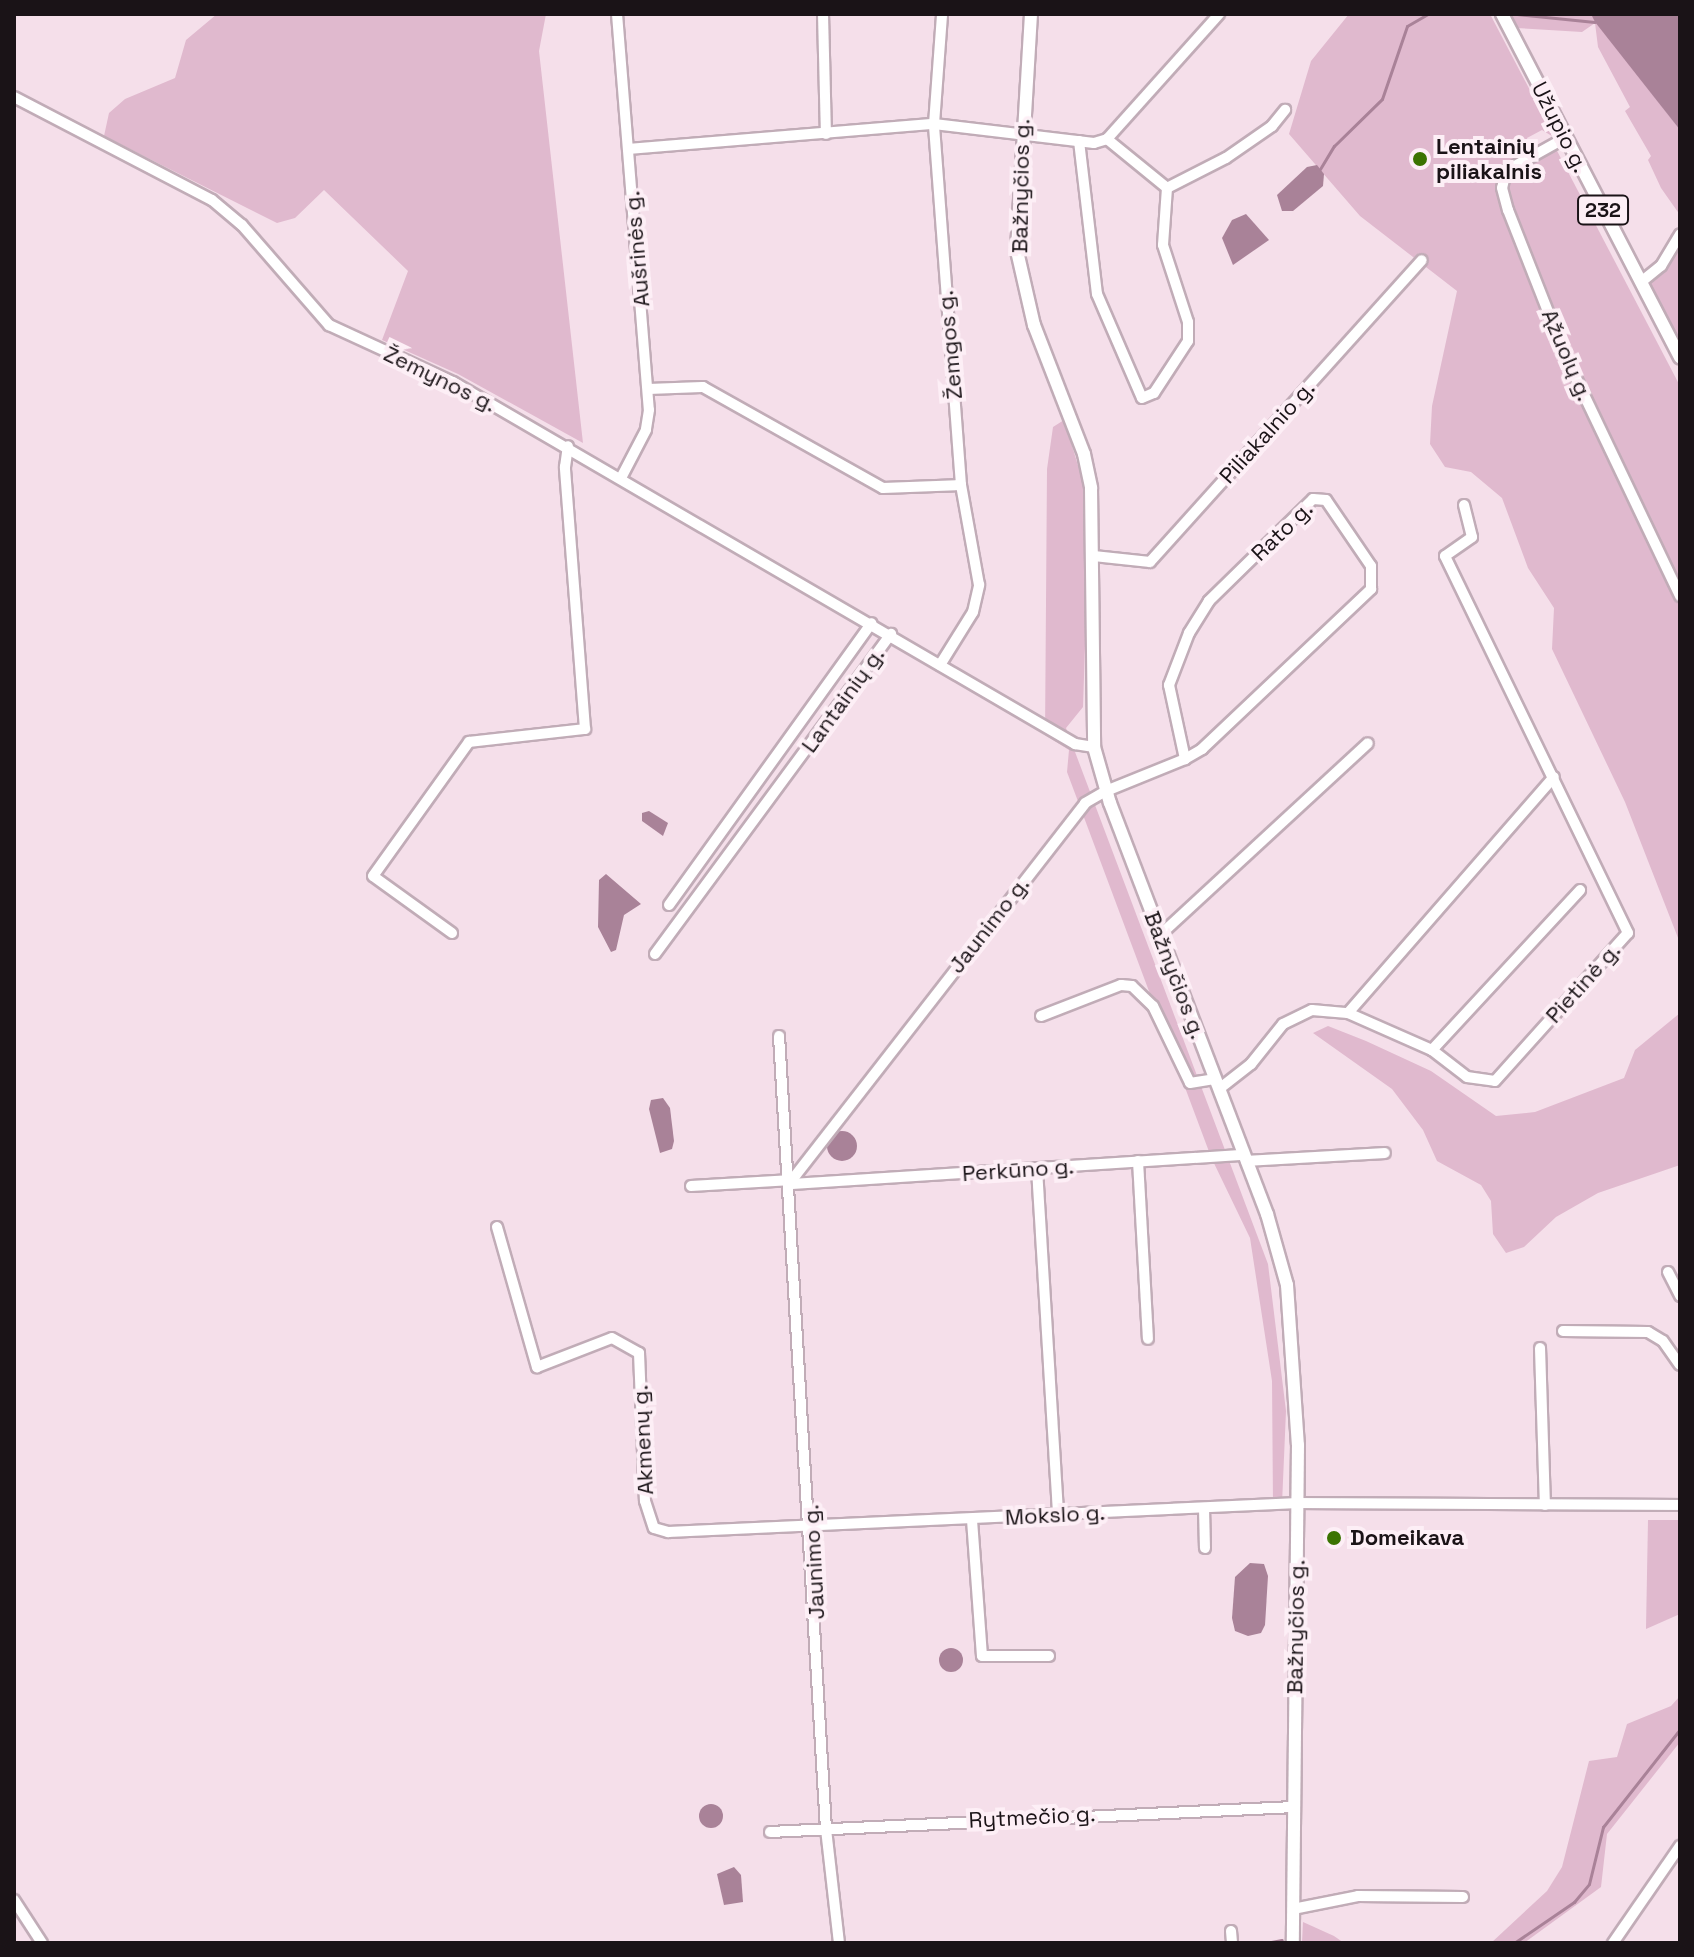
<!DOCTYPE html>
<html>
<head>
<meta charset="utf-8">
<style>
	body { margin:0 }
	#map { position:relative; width:1694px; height:1957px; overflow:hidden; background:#f5dfea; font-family:"Space Grotesk",sans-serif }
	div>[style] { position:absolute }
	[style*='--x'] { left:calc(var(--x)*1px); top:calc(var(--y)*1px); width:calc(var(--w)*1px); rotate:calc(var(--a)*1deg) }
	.green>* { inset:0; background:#e0b9ce }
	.water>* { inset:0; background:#a98298 }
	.round { border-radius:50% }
	.stream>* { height:3px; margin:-1.5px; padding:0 1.5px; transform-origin:1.5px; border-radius:1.5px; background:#a98298 }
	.roads { filter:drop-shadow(2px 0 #c1acb7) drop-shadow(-2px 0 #c1acb7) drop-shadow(0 2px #c1acb7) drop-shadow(0 -2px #c1acb7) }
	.minor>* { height:10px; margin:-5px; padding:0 5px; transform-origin:5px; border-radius:5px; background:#fff }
	.major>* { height:12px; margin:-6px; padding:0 6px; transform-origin:6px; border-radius:6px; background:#fff }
	.dots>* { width:22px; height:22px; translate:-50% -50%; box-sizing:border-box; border:4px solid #fdeff6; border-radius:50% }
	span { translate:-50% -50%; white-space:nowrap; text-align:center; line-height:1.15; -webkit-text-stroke:8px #fdeff6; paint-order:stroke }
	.shield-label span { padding:2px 6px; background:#fdeff6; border:2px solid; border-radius:6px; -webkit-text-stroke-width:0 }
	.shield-label { font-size:20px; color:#1a1317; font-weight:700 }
	.street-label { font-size:22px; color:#1a1317 }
	.poi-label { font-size:22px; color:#1a1317; font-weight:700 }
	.left { translate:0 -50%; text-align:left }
	.frame { position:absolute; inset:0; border:16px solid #1a1317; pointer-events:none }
</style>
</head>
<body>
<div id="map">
	<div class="green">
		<i style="clip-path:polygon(217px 14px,546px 14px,539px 51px,583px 443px,458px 374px,382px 340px,408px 271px,324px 190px,295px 218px,277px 223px,104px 136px,109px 113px,125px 99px,175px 78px,186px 40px)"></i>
		<i style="clip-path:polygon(1349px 14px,1490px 14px,1555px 138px,1542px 130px,1527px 138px,1531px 152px,1499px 169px,1500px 186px,1630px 505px,1680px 603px,1680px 943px,1625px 802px,1552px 649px,1554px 608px,1528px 568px,1502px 498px,1471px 472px,1445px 467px,1430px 444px,1432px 406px,1457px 291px,1360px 216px,1289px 134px,1311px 61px)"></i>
		<i style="clip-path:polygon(1509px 14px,1591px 14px,1680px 130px,1680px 215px,1661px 188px,1648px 160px,1651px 156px,1625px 111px,1630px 107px,1598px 47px,1595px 23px,1582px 32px,1516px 28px)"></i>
		<i style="clip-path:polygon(1555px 147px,1680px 386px,1680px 591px,1571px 363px,1512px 214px,1508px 175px)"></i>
		<i style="clip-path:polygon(1680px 229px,1680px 341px,1646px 274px,1660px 263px,1671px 234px)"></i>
		<i style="clip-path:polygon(1064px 420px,1085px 488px,1088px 556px,1083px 707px,1066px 728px,1268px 1264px,1286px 1411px,1282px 1504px,1273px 1505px,1272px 1381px,1250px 1238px,1211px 1157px,1067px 772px,1069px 750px,1045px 735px,1047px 469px,1053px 427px)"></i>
		<i style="clip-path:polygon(1680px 1013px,1680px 1165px,1598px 1193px,1556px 1217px,1524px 1247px,1506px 1253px,1493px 1234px,1491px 1201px,1481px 1185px,1437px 1161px,1423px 1130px,1392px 1089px,1313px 1033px,1328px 1026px,1366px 1041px,1431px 1071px,1496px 1116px,1535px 1112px,1624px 1078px,1635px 1050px)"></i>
		<i style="clip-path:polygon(1648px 1520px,1680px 1520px,1680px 1614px,1646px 1629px)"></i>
		<i style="clip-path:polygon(1680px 1696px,1680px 1742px,1607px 1834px,1601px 1887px,1524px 1943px,1491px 1943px,1547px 1891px,1562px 1867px,1589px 1761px,1617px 1757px,1627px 1724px,1671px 1706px)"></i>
		<i style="clip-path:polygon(1303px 1922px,1334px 1936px,1344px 1943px,1302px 1943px)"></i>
	</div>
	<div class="water">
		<i style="clip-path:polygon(1591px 14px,1680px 14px,1680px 130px,1595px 22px)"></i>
		<i style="clip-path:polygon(1317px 165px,1324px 174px,1323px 186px,1293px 211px,1282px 211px,1277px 195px,1307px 167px)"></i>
		<i style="clip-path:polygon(1246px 214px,1269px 240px,1233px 265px,1222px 238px,1232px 220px)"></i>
		<i style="clip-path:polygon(649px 811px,668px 823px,663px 836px,642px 821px,642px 813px)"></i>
		<i style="clip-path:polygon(606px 874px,641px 904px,624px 915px,616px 950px,611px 952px,598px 927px,599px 880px)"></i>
		<i style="clip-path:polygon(663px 1098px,670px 1108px,674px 1141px,672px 1149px,660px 1153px,649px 1109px,651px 1100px)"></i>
		<i class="round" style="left:827px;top:1131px;width:30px;height:30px"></i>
		<i style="clip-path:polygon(1250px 1563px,1264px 1564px,1268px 1576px,1265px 1625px,1261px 1633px,1248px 1636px,1235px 1631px,1232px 1618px,1235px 1577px)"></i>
		<i class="round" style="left:939px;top:1648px;width:24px;height:24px"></i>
		<i class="round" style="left:699px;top:1804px;width:24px;height:24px"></i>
		<i style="clip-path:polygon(734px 1867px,741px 1875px,743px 1902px,724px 1905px,717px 1874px)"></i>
	</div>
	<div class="stream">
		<i style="--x:1517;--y:14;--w:78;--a:5.9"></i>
		<i style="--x:1320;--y:169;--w:27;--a:-59"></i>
		<i style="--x:1334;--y:146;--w:67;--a:-44.4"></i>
		<i style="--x:1382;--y:99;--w:77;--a:-71.1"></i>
		<i style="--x:1407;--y:26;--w:24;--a:-30"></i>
		<i style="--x:1266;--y:1943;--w:16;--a:-11"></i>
		<i style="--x:1311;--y:1943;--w:1;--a:0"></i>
		<i style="--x:1514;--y:1943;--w:73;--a:-34.3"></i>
		<i style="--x:1574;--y:1902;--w:23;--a:-50"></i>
		<i style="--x:1589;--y:1884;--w:59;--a:-76.2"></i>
		<i style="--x:1603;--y:1827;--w:125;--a:-51.8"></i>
	</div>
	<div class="roads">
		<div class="minor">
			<i style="--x:617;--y:14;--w:397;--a:85.4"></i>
			<i style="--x:649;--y:410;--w:20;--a:99"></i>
			<i style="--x:646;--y:430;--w:54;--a:117.5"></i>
			<i style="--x:823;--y:14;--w:120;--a:88.6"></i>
			<i style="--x:14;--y:97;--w:223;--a:27.5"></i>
			<i style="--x:212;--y:200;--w:39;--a:40"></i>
			<i style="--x:242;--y:225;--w:133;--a:49"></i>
			<i style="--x:329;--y:325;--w:136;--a:24.7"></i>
			<i style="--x:453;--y:382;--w:720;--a:30.2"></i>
			<i style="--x:1075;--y:744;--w:19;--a:9"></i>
			<i style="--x:1565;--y:138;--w:68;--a:150.8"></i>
			<i style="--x:1506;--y:171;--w:17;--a:103"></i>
			<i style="--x:1502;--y:188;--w:23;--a:75"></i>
			<i style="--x:1508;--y:210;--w:158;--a:68.5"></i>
			<i style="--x:1566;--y:357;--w:265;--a:64.5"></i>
			<i style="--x:1107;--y:139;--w:77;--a:39.2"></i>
			<i style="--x:1079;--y:141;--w:154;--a:83.3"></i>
			<i style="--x:1097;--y:294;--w:113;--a:66.6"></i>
			<i style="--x:1142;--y:398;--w:13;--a:-23"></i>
			<i style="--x:1154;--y:393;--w:62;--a:-56.8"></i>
			<i style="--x:1188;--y:341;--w:19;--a:-90"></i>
			<i style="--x:1188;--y:322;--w:81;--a:-108"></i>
			<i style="--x:1163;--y:245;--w:57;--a:-86"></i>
			<i style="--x:1167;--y:188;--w:66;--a:-27"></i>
			<i style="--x:1226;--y:158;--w:56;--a:-34.8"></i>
			<i style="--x:1272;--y:126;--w:21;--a:-51"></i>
			<i style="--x:628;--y:149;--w:307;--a:-4.7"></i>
			<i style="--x:934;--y:124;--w:161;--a:6.8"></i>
			<i style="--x:1094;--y:143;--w:14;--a:-17"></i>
			<i style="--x:1107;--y:139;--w:168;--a:-48.1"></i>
			<i style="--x:1641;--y:282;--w:26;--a:-39"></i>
			<i style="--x:1661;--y:266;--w:37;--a:-59"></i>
			<i style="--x:648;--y:389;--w:55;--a:-2.1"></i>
			<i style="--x:703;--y:387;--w:206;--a:29.3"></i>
			<i style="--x:883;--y:488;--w:78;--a:-2.2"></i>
			<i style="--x:1094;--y:556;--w:56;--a:6.1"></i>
			<i style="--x:1150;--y:562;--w:406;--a:-48"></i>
			<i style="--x:940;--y:665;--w:62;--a:-58.1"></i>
			<i style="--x:973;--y:612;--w:28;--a:-77"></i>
			<i style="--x:979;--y:585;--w:102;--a:-100.2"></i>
			<i style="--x:961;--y:485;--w:362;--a:-94.3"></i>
			<i style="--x:934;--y:124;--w:110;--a:-85.8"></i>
			<i style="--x:669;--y:905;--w:347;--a:-54.3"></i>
			<i style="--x:452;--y:933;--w:97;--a:-144.2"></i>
			<i style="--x:373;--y:876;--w:165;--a:-54.4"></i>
			<i style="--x:469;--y:742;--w:117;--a:-6.4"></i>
			<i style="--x:585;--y:729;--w:263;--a:-94.4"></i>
			<i style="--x:565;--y:467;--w:21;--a:-82"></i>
			<i style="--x:1159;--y:936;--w:284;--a:-42.7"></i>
			<i style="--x:655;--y:954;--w:398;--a:-53.6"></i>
			<i style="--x:1348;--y:1013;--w:313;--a:-48.9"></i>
			<i style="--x:1041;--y:1016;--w:86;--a:-21.2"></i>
			<i style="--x:1121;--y:985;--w:11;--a:5"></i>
			<i style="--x:1132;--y:986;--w:29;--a:44"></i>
			<i style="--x:1153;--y:1006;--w:85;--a:64.3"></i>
			<i style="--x:1190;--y:1083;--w:26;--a:-9"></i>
			<i style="--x:779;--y:1036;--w:794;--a:86.61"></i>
			<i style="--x:826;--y:1829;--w:115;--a:83.5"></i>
			<i style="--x:1432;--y:1050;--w:218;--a:-47.2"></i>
			<i style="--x:1219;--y:1089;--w:41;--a:-38"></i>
			<i style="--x:1251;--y:1064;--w:51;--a:-51.3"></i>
			<i style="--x:1283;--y:1024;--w:32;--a:-26"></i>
			<i style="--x:1312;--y:1010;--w:36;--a:5"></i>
			<i style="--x:1348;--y:1013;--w:92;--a:23.8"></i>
			<i style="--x:1432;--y:1050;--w:44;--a:37.6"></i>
			<i style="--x:1467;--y:1077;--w:28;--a:8"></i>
			<i style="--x:1495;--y:1081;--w:199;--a:-48.1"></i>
			<i style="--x:1628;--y:933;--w:419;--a:-115.9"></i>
			<i style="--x:1445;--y:556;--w:33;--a:-35"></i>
			<i style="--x:1472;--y:537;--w:33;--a:-104"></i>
			<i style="--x:1138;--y:1161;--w:178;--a:86.8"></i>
			<i style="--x:1246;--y:1161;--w:139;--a:-3.3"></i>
			<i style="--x:1037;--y:1169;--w:347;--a:86.5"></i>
			<i style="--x:792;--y:1184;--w:453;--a:-3.7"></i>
			<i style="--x:691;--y:1186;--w:101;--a:-3.4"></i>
			<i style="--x:792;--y:1180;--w:477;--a:-52.1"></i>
			<i style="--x:1085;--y:803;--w:24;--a:-30"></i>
			<i style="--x:1106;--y:791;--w:85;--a:-22.1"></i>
			<i style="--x:1185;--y:759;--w:20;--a:-30"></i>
			<i style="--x:1202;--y:749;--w:233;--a:-43.4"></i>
			<i style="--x:1371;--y:589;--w:23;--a:-90"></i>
			<i style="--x:1371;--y:566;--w:80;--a:-124.3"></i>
			<i style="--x:1326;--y:500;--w:13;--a:-176"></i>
			<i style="--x:1313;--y:499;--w:146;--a:135.6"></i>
			<i style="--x:1209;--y:601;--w:38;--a:122"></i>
			<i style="--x:1189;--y:633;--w:56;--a:111"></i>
			<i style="--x:1169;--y:685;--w:76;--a:77.8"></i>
			<i style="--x:497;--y:1227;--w:146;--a:74.1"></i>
			<i style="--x:537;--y:1367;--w:80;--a:-21.1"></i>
			<i style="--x:612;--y:1338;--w:31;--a:29"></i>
			<i style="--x:639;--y:1353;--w:148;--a:87.7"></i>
			<i style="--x:645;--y:1501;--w:28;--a:72"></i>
			<i style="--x:654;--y:1528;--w:15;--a:16"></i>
			<i style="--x:668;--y:1532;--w:631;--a:-2.64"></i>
			<i style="--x:1298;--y:1503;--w:382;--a:0.3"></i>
			<i style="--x:1668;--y:1272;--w:27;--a:63"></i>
			<i style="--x:1563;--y:1331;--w:85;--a:0.7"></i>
			<i style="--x:1648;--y:1332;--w:17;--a:31"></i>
			<i style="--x:1663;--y:1341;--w:29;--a:55"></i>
			<i style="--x:1540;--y:1348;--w:157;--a:88.2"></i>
			<i style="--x:1204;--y:1508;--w:40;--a:88.6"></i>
			<i style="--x:972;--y:1520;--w:136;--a:85.8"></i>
			<i style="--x:982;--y:1656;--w:67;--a:0"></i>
			<i style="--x:770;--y:1832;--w:525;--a:-2.73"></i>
			<i style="--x:14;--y:1900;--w:51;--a:56.9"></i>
			<i style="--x:1293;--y:1909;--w:66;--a:-11.3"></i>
			<i style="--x:1358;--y:1896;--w:105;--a:0.5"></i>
			<i style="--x:1231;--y:1931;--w:12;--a:85"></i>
			<i style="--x:1613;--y:1943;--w:118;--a:-55.4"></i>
		</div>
		<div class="major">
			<i style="--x:1031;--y:14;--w:237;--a:93.4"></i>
			<i style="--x:1017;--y:251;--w:76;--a:77.1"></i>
			<i style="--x:1034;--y:325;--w:138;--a:68.8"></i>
			<i style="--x:1084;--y:454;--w:35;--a:78"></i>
			<i style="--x:1091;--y:488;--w:259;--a:89.3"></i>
			<i style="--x:1094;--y:747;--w:58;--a:74.1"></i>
			<i style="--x:1110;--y:803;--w:440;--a:69.1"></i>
			<i style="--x:1267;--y:1214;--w:74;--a:74.3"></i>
			<i style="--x:1287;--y:1285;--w:160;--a:86.1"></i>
			<i style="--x:1298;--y:1445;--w:498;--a:90.6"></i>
			<i style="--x:1502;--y:14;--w:387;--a:62.6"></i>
		</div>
	</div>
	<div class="dots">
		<i style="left:1420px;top:159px;background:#3b7301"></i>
		<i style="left:1334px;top:1538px;background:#3b7301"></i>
	</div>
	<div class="shield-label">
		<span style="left:1603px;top:210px">232</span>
	</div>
	<div class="street-label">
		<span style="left:1560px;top:127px;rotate:63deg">Užupio g.</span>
		<span style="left:1021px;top:186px;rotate:-89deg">Bažnyčios g.</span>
		<span style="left:637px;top:249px;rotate:-95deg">Aušrinės g.</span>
		<span style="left:950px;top:345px;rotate:-95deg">Žemgos g.</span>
		<span style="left:1567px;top:355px;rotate:67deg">Ąžuolų g.</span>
		<span style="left:440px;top:379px;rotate:26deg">Žemynos g.</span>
		<span style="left:1267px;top:432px;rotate:-48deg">Piliakalnio g.</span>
		<span style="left:1282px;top:531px;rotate:-44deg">Rato g.</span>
		<span style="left:843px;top:700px;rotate:-54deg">Lantainių g.</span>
		<span style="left:989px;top:925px;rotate:-52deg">Jaunimo g.</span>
		<span style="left:1175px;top:975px;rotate:69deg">Bažnyčios g.</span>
		<span style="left:1583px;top:983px;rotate:-48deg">Pietinė g.</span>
		<span style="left:1018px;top:1170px;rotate:-4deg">Perkūno g.</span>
		<span style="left:643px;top:1440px;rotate:-93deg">Akmenų g.</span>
		<span style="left:1055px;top:1515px;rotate:-3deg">Mokslo g.</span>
		<span style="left:814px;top:1562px;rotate:-93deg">Jaunimo g.</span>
		<span style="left:1296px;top:1627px;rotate:-89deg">Bažnyčios g.</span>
		<span style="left:1032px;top:1817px;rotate:-3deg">Rytmečio g.</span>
	</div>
	<div class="poi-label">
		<span class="left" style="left:1436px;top:159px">Lentainių<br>piliakalnis</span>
		<span class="left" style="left:1350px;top:1538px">Domeikava</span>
	</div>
	<div class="frame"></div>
</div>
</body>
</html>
